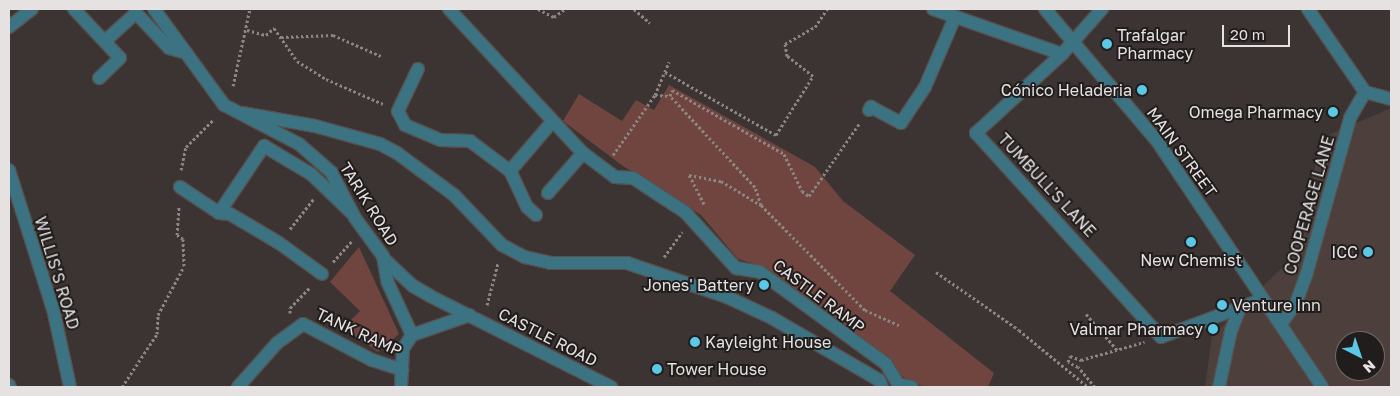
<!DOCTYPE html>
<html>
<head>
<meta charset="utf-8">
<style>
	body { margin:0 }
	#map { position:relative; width:1400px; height:396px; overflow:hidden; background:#3c3433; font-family:"Golos Text",sans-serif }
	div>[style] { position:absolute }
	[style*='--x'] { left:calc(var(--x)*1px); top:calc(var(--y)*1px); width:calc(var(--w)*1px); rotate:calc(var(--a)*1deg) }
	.built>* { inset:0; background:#4c3f3c }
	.green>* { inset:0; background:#71453f }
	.path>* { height:3px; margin-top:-1.5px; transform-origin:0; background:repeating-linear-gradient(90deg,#8b8584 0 2.5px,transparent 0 5px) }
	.roads { filter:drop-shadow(1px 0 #57504f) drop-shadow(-1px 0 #57504f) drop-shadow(0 1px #57504f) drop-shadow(0 -1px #57504f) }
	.service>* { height:12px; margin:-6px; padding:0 6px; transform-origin:6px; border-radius:6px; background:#3c7383 }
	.pedestrian>* { height:12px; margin:-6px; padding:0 6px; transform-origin:6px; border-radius:6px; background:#3c7383 }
	.minor>* { height:12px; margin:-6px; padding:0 6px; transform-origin:6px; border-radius:6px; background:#3c7383 }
	.tertiary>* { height:12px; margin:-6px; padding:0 6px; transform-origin:6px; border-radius:6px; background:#3c7383 }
	.dots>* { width:14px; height:14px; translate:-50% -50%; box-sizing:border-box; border:2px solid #201d1c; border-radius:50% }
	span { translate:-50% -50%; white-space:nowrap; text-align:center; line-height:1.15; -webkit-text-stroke:4px #201d1c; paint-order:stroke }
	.poi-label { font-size:16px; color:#e7e2e2 }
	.left { translate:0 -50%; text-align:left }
	.right { translate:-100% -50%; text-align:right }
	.street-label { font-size:16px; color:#e7e2e2 }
	.frame { position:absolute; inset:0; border:10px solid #e7e2e2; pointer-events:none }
	.north { position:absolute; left:1335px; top:331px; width:50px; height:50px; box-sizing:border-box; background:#201d1c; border:1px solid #706c6b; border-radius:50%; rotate:139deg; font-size:14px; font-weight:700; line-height:20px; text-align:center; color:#e7e2e2 }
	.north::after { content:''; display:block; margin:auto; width:18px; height:22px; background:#5bc8e6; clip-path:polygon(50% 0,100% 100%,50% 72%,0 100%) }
	.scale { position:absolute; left:1222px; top:25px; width:68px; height:22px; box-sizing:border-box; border:2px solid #e7e2e2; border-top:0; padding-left:6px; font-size:15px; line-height:18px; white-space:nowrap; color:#e7e2e2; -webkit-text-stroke:4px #201d1c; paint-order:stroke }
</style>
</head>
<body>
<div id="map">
	<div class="built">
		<i style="clip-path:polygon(evenodd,1391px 108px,1391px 387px,1205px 387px,1212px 336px,1287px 263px,1324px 137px,1391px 108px,1345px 341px,1375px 341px,1375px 371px,1345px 371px,1345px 341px)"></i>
	</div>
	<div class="green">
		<i style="clip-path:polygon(669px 85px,815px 167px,843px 201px,915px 255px,890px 291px,994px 373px,988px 387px,926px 387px,915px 384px,858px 350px,755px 264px,738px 259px,701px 215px,623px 166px,563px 121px,579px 94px,622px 121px,636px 100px,654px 110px)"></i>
		<i style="clip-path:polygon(359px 247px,399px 334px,378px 352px,343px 328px,360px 311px,330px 282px)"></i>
	</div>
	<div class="path">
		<i style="--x:538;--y:9;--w:18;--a:27"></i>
		<i style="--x:554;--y:17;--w:14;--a:-36"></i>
		<i style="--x:634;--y:9;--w:21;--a:41"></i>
		<i style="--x:247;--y:30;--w:20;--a:15"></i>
		<i style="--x:266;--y:35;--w:11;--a:-41"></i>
		<i style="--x:274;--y:28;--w:40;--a:55.1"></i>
		<i style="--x:297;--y:61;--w:34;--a:32"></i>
		<i style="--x:326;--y:79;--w:62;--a:23.7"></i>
		<i style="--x:281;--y:37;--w:52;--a:-2.2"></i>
		<i style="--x:333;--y:35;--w:52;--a:23.6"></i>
		<i style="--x:665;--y:72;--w:128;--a:29.6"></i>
		<i style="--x:776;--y:135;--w:70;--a:-57.9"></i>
		<i style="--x:813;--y:76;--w:33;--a:-142"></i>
		<i style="--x:787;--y:56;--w:12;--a:-99"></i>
		<i style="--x:785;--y:44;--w:34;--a:-30"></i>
		<i style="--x:815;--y:27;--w:22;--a:-56"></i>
		<i style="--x:233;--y:86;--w:79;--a:-77.6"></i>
		<i style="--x:655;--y:95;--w:15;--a:4"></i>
		<i style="--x:613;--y:155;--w:73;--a:-55"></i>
		<i style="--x:655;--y:95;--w:36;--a:-67"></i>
		<i style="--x:181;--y:170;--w:24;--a:-78"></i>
		<i style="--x:186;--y:147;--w:40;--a:-45"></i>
		<i style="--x:704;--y:204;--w:33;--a:-117"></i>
		<i style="--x:689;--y:175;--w:33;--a:11"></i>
		<i style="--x:721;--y:181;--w:47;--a:31"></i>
		<i style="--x:761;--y:205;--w:148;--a:45.3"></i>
		<i style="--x:865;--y:310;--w:37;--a:24"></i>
		<i style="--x:761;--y:205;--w:19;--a:-108"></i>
		<i style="--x:755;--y:187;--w:125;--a:-133"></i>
		<i style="--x:670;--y:96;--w:6;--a:-72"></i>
		<i style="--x:672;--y:90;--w:129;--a:29.7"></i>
		<i style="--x:784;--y:154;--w:41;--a:64.1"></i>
		<i style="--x:802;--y:191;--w:9;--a:36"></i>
		<i style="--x:809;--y:196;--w:88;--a:-55.2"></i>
		<i style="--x:290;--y:229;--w:39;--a:-52"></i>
		<i style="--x:664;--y:257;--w:31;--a:-54"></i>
		<i style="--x:333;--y:262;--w:28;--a:-48"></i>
		<i style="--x:936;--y:272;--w:101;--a:34.9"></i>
		<i style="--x:1019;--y:330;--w:89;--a:39.6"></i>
		<i style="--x:487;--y:305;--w:43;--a:-75.3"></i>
		<i style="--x:290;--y:313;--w:5;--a:-90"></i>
		<i style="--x:290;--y:308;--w:29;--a:-46"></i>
		<i style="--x:1086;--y:314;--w:49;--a:49.1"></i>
		<i style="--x:122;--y:387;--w:64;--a:-56.6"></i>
		<i style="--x:157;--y:334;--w:19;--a:-87"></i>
		<i style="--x:158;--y:315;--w:55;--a:-62"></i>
		<i style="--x:184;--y:266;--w:27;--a:-92"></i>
		<i style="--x:183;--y:239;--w:7;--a:-146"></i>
		<i style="--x:177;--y:235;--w:29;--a:-86"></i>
		<i style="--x:1095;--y:387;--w:26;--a:-130"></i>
		<i style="--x:1078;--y:367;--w:11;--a:-153"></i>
		<i style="--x:1068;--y:362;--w:6;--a:-72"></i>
		<i style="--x:1070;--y:356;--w:12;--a:20"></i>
		<i style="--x:1081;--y:360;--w:66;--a:-15.9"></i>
	</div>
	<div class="roads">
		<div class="service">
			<i style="--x:1219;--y:387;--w:57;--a:-77.9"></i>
			<i style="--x:1231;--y:331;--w:26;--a:-69"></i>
		</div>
		<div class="pedestrian">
			<i style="--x:74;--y:9;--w:67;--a:46.8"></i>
			<i style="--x:120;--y:58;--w:29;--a:136"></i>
			<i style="--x:449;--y:9;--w:197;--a:47.1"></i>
			<i style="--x:583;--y:153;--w:40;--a:37"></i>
			<i style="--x:615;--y:177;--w:18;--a:3"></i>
			<i style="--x:633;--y:178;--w:62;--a:33.2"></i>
			<i style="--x:685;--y:212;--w:76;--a:47.7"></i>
			<i style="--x:736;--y:268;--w:24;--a:9"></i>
			<i style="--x:760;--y:272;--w:156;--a:36.1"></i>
			<i style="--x:886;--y:364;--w:23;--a:59"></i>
			<i style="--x:898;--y:384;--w:14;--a:12"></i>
			<i style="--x:933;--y:9;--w:137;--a:19.2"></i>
			<i style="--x:1045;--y:9;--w:173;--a:49.7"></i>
			<i style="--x:1157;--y:141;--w:296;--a:56.1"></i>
			<i style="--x:1102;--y:9;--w:60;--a:131.6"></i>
			<i style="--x:1062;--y:54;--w:117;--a:137.4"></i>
			<i style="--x:976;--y:133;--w:275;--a:47.8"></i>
			<i style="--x:1161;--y:337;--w:109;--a:-20.4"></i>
			<i style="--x:9;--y:27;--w:29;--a:-38"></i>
			<i style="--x:105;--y:41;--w:42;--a:-42.1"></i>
			<i style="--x:136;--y:13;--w:48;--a:46.7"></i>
			<i style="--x:169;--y:48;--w:18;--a:16"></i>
			<i style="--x:418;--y:69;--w:47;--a:115.5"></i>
			<i style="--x:398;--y:111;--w:16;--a:63"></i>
			<i style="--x:405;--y:125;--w:39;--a:23"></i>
			<i style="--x:441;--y:140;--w:29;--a:2"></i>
			<i style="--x:470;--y:141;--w:50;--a:36.9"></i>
			<i style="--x:869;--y:110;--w:4;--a:-56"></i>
			<i style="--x:871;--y:107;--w:34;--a:28"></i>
			<i style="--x:901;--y:123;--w:43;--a:-56.3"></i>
			<i style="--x:925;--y:87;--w:76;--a:-66.8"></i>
			<i style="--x:180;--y:187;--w:47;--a:33.7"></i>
			<i style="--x:219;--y:213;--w:11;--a:5"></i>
			<i style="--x:230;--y:214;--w:57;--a:30.6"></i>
			<i style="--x:279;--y:243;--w:53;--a:35.8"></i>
			<i style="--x:548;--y:193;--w:53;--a:-48.8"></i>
			<i style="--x:536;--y:215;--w:12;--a:-138"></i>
			<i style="--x:527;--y:207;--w:40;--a:-115"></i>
			<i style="--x:510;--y:171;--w:65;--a:-49.4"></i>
			<i style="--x:1281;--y:324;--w:26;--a:-54"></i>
			<i style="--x:1296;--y:303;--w:29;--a:-70"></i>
			<i style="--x:1306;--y:276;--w:164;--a:-74.4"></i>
			<i style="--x:1350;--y:118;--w:30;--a:-60"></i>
			<i style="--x:1365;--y:92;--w:101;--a:-124.5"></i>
		</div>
		<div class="minor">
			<i style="--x:1365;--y:92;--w:27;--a:15"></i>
			<i style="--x:242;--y:113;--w:74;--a:10.1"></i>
			<i style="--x:315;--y:126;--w:67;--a:15.5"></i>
			<i style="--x:380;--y:144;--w:19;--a:28"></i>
			<i style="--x:397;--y:153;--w:71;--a:36.4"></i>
			<i style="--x:454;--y:195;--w:69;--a:46.2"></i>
			<i style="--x:502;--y:245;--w:26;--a:28"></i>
			<i style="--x:525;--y:257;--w:26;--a:13"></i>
			<i style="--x:550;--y:263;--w:77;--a:0"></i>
			<i style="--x:627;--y:263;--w:106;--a:18.8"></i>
			<i style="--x:727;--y:297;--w:50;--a:25"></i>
			<i style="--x:772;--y:318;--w:124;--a:30.1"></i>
			<i style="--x:879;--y:380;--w:8;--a:67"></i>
			<i style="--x:219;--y:213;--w:81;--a:-56.1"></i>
			<i style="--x:264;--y:146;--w:55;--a:30.8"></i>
			<i style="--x:311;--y:174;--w:57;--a:43.6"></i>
			<i style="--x:384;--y:259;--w:40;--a:43"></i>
			<i style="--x:413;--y:286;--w:20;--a:30"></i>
			<i style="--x:430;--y:296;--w:203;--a:26.7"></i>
			<i style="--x:412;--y:335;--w:61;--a:-19"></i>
			<i style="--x:9;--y:385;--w:2;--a:63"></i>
			<i style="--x:238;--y:387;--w:59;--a:-48.4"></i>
			<i style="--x:277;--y:343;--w:32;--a:-36"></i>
			<i style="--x:303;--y:324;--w:78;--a:27.6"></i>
			<i style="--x:372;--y:360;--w:32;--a:18"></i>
		</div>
		<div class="tertiary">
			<i style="--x:154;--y:9;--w:119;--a:53.9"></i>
			<i style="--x:224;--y:105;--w:85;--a:27.5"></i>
			<i style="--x:299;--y:144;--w:43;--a:41.2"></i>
			<i style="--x:331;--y:172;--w:52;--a:62.4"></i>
			<i style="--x:355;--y:218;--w:47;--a:53.6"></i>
			<i style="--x:383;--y:256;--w:27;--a:80"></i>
			<i style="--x:388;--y:283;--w:57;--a:65.2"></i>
			<i style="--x:412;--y:335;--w:17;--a:123"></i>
			<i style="--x:403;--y:349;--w:38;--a:93"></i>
			<i style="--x:9;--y:170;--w:150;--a:72.5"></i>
			<i style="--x:54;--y:313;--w:76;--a:77.8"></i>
		</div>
	</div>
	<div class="dots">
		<i style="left:1107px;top:44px;background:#5bc8e6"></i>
		<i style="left:1142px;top:90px;background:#5bc8e6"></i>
		<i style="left:1333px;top:112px;background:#5bc8e6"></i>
		<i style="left:1191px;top:242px;background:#5bc8e6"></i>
		<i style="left:1368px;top:252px;background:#5bc8e6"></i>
		<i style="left:764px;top:285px;background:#5bc8e6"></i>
		<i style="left:1222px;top:305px;background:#5bc8e6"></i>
		<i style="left:1213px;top:329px;background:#5bc8e6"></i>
		<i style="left:695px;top:342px;background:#5bc8e6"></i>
		<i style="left:657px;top:369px;background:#5bc8e6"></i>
	</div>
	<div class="poi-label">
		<span class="left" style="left:1117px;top:44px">Trafalgar<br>Pharmacy</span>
		<span class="right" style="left:1132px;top:90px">Cónico Heladeria</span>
		<span class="right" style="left:1323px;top:112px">Omega Pharmacy</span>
		<span class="right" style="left:1358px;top:252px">ICC</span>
		<span style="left:1191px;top:260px">New Chemist</span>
		<span class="right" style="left:754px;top:285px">Jones' Battery</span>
		<span class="left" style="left:1232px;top:305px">Venture Inn</span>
		<span class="right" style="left:1203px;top:329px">Valmar Pharmacy</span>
		<span class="left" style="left:705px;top:342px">Kayleight House</span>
		<span class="left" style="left:667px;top:369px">Tower House</span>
	</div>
	<div class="street-label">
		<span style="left:1182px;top:152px;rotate:54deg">MAIN STREET</span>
		<span style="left:1047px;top:185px;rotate:47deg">TUMBULL'S LANE</span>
		<span style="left:369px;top:204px;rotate:58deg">TARIK ROAD</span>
		<span style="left:1309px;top:205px;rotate:-74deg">COOPERAGE LANE</span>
		<span style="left:57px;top:273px;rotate:73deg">WILLIS’S ROAD</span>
		<span style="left:819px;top:296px;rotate:37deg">CASTLE RAMP</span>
		<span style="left:359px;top:332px;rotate:25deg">TANK RAMP</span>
		<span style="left:548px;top:337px;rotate:27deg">CASTLE ROAD</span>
	</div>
	<div class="frame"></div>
	<div class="north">N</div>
	<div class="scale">20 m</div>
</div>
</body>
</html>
